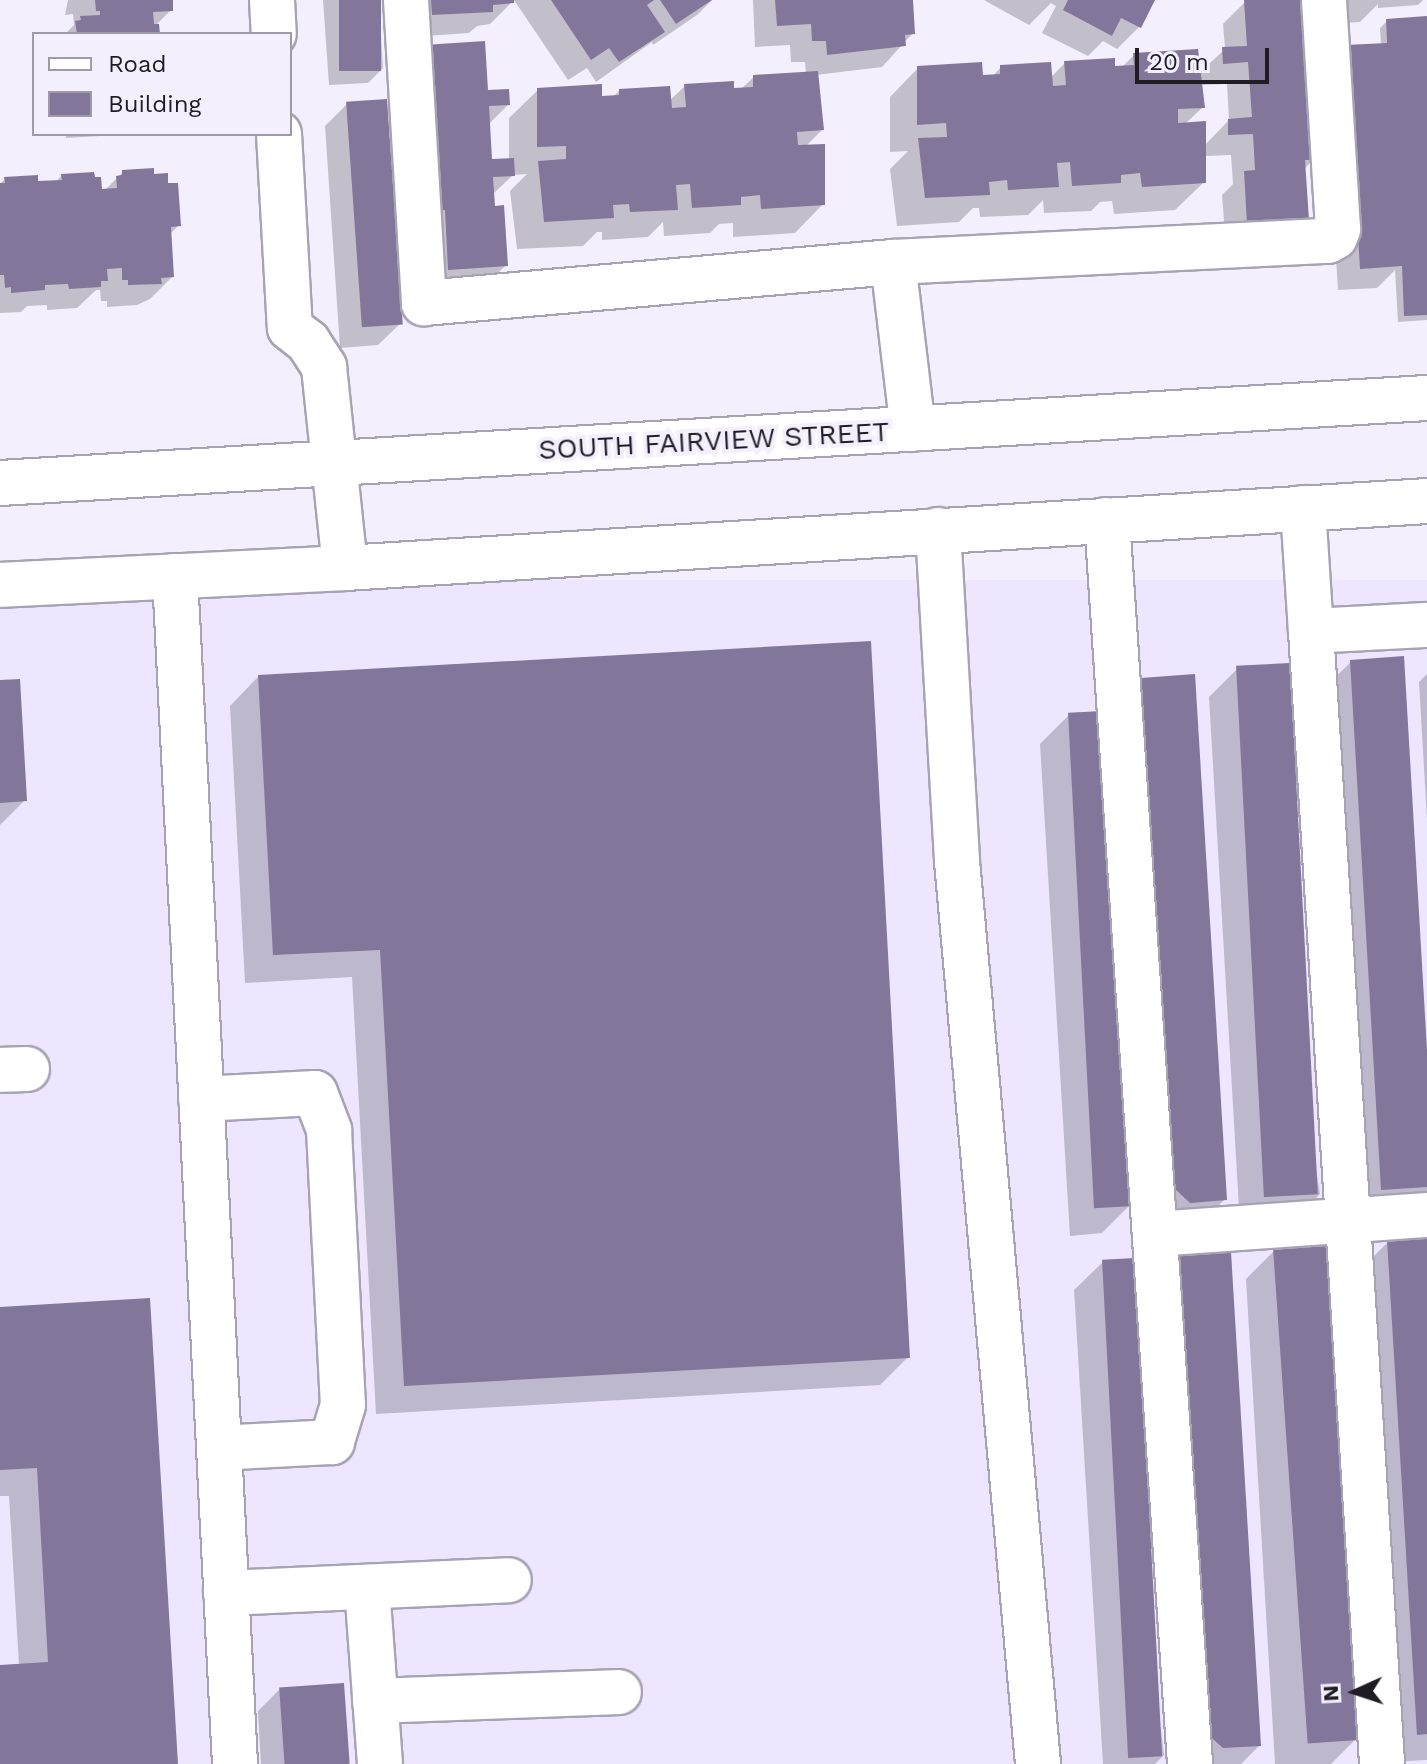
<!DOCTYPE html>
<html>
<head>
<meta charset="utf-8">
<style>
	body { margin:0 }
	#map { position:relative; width:1427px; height:1764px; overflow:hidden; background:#f4effd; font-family:"Work Sans",sans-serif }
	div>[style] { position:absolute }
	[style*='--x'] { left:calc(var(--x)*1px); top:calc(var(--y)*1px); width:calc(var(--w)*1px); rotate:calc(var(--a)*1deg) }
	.built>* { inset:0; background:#eee6ff; transform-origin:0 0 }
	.shadow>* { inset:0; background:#0003 }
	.building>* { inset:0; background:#82769b; transform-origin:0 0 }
	.roads { filter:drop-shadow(2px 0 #a8a3b4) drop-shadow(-2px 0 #a8a3b4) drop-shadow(0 2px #a8a3b4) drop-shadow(0 -2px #a8a3b4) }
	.minor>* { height:44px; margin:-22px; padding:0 22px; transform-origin:22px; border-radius:22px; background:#fff }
	.major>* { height:44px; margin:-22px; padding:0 22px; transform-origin:22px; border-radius:22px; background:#fff }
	span { translate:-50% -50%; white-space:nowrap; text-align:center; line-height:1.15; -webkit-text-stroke:8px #f4effd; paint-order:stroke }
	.street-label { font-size:28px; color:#1f1d23 }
	.legend { position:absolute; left:32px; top:32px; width:260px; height:104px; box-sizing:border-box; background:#f4effd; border:2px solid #9f9ba6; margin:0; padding:10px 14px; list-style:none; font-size:24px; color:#1f1d23 }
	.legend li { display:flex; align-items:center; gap:16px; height:40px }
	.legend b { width:40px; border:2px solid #9f9ba6 }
	.north { position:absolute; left:1315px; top:1652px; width:80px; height:80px; -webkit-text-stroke:6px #f4effd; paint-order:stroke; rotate:267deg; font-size:22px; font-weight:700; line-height:32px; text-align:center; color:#1f1d23 }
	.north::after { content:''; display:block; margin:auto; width:28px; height:36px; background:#1f1d23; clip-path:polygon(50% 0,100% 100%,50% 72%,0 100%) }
	.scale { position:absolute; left:1135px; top:48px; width:134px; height:36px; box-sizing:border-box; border:4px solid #1f1d23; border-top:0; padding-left:10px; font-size:24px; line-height:28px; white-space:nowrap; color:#1f1d23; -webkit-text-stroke:6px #f4effd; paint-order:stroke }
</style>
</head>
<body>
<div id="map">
	<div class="built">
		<i style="left:1427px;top:580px;width:1184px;height:1429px;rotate:90deg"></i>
	</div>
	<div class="shadow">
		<i style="clip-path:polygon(68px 0,171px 0,171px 10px,157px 24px,157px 34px,65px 34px,74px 25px,73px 14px,65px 15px)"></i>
		<i style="clip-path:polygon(323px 0,379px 0,383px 68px,368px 83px,329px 85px)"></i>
		<i style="clip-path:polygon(409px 0,712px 0,697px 15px,653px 45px,652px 42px,596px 82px,587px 68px,568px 80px,514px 0,490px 24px,477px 26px,469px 33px,411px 37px)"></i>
		<i style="clip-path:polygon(753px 0,911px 0,913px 33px,882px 67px,816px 75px,822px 130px,805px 147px,823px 204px,795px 233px,733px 237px,733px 223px,719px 224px,710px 233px,664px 236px,663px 222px,648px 237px,602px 240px,602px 232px,597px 232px,583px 246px,517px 249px,510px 191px,527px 174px,513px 175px,492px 195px,506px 265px,483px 288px,426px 291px,425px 47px,508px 105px,488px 125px,490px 161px,509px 160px,509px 118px,538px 90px,600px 98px,613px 97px,620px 90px,669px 101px,685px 86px,740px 90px,754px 77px,806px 74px,805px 62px,791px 62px,790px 45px,755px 47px)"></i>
		<i style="clip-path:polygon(984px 0,1153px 0,1139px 27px,1117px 49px,1103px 41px,1088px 56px,1042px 33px,1056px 6px,1051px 3px,1029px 25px)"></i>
		<i style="clip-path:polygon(evenodd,1278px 0,1314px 159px,1226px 246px,1222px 195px,1233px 184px,1231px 155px,1204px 156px,1204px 182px,1175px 210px,1114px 214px,1112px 201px,1100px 202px,1091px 211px,1044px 213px,1043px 200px,1028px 215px,980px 217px,979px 208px,973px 208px,959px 222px,897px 226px,890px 169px,908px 151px,890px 152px,890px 97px,918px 68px,981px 77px,992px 77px,1001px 67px,1050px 78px,1065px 63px,1122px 67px,1134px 55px,1199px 73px,1225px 49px,1223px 24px,1245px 2px,1278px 0,1227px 84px,1229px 120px,1204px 146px,1185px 124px,1203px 107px,1200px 85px,1227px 84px)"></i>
		<i style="clip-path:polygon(1321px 0,1423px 0,1418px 5px,1378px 8px,1378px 4px,1360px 22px,1322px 24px)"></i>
		<i style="clip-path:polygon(1387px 21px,1427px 48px,1427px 320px,1398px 322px,1395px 270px,1377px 288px,1338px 290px,1324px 69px,1381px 45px,1380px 28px)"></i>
		<i style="clip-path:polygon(347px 104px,401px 323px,378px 345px,340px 348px,325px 126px)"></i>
		<i style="clip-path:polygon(66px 134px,134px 134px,66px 138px)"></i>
		<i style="clip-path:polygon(123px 172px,153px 176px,179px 225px,169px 235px,172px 277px,150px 299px,137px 305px,107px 307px,107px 301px,101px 301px,100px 290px,96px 290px,77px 308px,47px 310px,47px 305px,27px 306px,21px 312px,0 313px,0 184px,5px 179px,55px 183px,61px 176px,104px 191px)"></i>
		<i style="clip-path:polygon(1351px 662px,1427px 1084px,1427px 1192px,1405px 1214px,1354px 1218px,1322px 690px)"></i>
		<i style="clip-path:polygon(1237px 669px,1320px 1194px,1291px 1222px,1240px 1225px,1209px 697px)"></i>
		<i style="clip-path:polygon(1427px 674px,1427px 819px,1419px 682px)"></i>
		<i style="clip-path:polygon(258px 677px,908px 1357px,880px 1385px,376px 1414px,352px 977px,245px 983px,230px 706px)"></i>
		<i style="clip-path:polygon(1142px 680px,1225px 1199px,1197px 1228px,1161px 1230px,1114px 708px)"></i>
		<i style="clip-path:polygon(0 682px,25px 800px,0 825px)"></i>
		<i style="clip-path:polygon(1069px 715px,1130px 1205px,1102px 1233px,1070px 1236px,1040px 744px)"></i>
		<i style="clip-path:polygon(1427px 1240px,1427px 1760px,1389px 1762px,1359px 1271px,1388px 1242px)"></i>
		<i style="clip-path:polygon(1274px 1251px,1356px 1739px,1331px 1764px,1275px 1764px,1246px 1279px)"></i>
		<i style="clip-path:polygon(1103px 1262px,1164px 1755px,1155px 1764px,1103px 1764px,1074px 1290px)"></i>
		<i style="clip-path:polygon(1149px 1286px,1259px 1746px,1241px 1764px,1181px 1764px)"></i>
		<i style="clip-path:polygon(0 1309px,176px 1764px,0 1764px,0 1667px,19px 1665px,9px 1496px,0 1496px)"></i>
		<i style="clip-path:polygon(280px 1689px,347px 1764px,261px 1764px,258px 1711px)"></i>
	</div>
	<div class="building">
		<i style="clip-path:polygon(95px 0,173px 0,173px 11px,153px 12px,154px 24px,159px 24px,160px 34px,77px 34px,75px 21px,81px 20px,80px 16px,100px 15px,100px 11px,96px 11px)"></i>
		<i style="left:339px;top:0;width:42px;height:71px"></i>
		<i style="clip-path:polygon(431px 0,514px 0,514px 3px,493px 5px,493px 12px,432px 15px)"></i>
		<i style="clip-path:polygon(551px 0,654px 0,647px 5px,665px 32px,619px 62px,609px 48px,591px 60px)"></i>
		<i style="clip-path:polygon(660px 0,712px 0,676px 24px)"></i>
		<i style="clip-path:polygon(775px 0,913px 0,915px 34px,905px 35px,906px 46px,827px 55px,826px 41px,812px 41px,811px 24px,777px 26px)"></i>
		<i style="clip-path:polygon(1068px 0,1155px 0,1141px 28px,1121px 18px,1112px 36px,1063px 10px)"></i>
		<i style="clip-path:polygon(1244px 0,1306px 0,1316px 160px,1305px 160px,1309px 220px,1247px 224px,1244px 171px,1255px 170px,1253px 134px,1228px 135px,1228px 119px,1252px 117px,1248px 62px,1223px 64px,1222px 47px,1247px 46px)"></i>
		<i style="clip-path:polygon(1427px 16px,1427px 315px,1404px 316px,1402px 266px,1360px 269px,1346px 45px,1387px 43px,1386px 19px)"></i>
		<i style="clip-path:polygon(485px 41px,488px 90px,509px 89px,510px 105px,489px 106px,492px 159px,514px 158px,515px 176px,493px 177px,495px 206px,504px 205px,508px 266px,448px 270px,445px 210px,434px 211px,424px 45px)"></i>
		<i style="clip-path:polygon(1198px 49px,1205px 108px,1178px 109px,1178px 123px,1206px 121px,1206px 183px,1142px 187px,1140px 173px,1121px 175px,1121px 183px,1072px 186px,1070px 162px,1057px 163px,1059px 187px,1008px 190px,1007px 180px,989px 182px,990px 195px,925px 198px,918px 138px,947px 137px,946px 123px,917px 125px,917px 66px,982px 62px,983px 75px,1000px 74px,1000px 65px,1051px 62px,1053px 86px,1066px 85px,1064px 61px,1115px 58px,1115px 66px,1134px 65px,1133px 53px)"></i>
		<i style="clip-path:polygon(818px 71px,824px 130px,797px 132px,798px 145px,825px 144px,825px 205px,761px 209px,760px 195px,741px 197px,741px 205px,692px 208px,690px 184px,676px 185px,678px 210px,630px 212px,629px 204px,613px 205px,614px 218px,544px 222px,538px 161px,566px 159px,566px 146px,537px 147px,537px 88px,602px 84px,602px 96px,619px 95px,619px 89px,670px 86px,672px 108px,686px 107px,684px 84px,734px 81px,734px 88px,753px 87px,753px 75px)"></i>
		<i style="left:387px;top:99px;width:226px;height:41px;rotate:86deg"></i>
		<i style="clip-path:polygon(154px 168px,154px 174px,168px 173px,168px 183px,178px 183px,181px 226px,171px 227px,174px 277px,161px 278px,162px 284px,128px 285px,128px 280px,122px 280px,122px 268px,107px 269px,108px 281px,101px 281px,101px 287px,69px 289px,68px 284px,45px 285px,45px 290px,11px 293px,11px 287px,5px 288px,4px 275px,0 275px,0 183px,5px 183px,4px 177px,38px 175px,38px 181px,62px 180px,61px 174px,94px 172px,95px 177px,101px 177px,102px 189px,117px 188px,116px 176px,122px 175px,122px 170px)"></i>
		<i style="clip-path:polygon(871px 641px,910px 1358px,404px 1386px,380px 950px,273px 955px,258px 675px)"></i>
		<i style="clip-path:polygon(1404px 656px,1427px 1050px,1427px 1187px,1381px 1190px,1350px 660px)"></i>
		<i style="left:1290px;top:663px;width:532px;height:54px;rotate:87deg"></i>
		<i style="clip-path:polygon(1195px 674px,1227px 1200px,1190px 1203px,1172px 1186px,1141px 678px)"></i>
		<i style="clip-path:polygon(20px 679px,27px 801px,0 803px,0 680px)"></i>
		<i style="left:1103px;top:711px;width:496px;height:35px;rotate:87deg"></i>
		<i style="clip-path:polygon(1427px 1238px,1427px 1734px,1417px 1735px,1387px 1240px)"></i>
		<i style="left:1327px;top:1246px;width:495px;height:54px;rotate:86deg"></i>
		<i style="clip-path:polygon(1231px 1252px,1261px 1746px,1223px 1748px,1206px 1733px,1177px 1255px)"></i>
		<i style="left:1136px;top:1258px;width:499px;height:34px;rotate:87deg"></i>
		<i style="clip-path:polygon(150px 1298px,178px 1764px,0 1764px,0 1665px,48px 1662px,37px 1468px,0 1470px,0 1307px)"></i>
		<i style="left:344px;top:1683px;width:81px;height:65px;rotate:86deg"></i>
	</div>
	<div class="roads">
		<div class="minor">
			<i style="--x:272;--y:0;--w:34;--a:87"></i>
			<i style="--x:406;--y:0;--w:304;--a:86.6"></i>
			<i style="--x:424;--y:303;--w:471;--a:-5"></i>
			<i style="--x:893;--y:262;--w:436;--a:-2.8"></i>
			<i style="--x:1328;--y:241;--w:8;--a:-30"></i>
			<i style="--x:1335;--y:237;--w:9;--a:-69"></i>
			<i style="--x:1338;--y:229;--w:229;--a:-93.5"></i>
			<i style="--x:279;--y:134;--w:194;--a:86.8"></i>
			<i style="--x:290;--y:328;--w:23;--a:38"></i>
			<i style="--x:308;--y:342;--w:30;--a:57"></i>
			<i style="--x:324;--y:367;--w:202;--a:84"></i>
			<i style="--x:893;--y:262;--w:168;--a:83.2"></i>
			<i style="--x:1303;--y:508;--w:123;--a:86.3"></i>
			<i style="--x:1311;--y:631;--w:116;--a:-3"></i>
			<i style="--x:1107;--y:520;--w:1247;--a:86.18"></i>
			<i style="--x:938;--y:530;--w:332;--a:86.7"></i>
			<i style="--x:957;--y:861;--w:907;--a:84.87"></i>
			<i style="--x:175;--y:576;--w:1190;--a:87.11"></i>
			<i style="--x:1311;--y:631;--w:1135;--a:86.41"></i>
			<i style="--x:0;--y:1070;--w:27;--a:-2"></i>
			<i style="--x:201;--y:1099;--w:114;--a:-3"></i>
			<i style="--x:315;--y:1093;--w:40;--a:69"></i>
			<i style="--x:329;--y:1130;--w:275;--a:87.1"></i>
			<i style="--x:343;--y:1405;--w:39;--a:107"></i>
			<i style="--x:332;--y:1442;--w:113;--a:177"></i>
			<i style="--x:1155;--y:1234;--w:273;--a:-4"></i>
			<i style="--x:367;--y:1587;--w:177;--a:85.8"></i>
			<i style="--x:226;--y:1593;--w:283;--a:-2.6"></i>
			<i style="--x:375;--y:1701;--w:244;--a:-2.1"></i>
		</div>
		<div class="major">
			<i style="--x:0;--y:483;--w:1430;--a:-3.41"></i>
			<i style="--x:0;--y:585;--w:345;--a:-2.8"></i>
			<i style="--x:345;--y:568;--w:1084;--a:-3.54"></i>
		</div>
	</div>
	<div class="street-label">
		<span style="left:714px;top:441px;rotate:-3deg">SOUTH FAIRVIEW STREET</span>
	</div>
	<ul class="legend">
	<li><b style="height:10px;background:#fff"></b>Road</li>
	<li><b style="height:22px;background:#82769b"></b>Building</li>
	</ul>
	<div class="north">N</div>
	<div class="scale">20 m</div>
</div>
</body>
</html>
